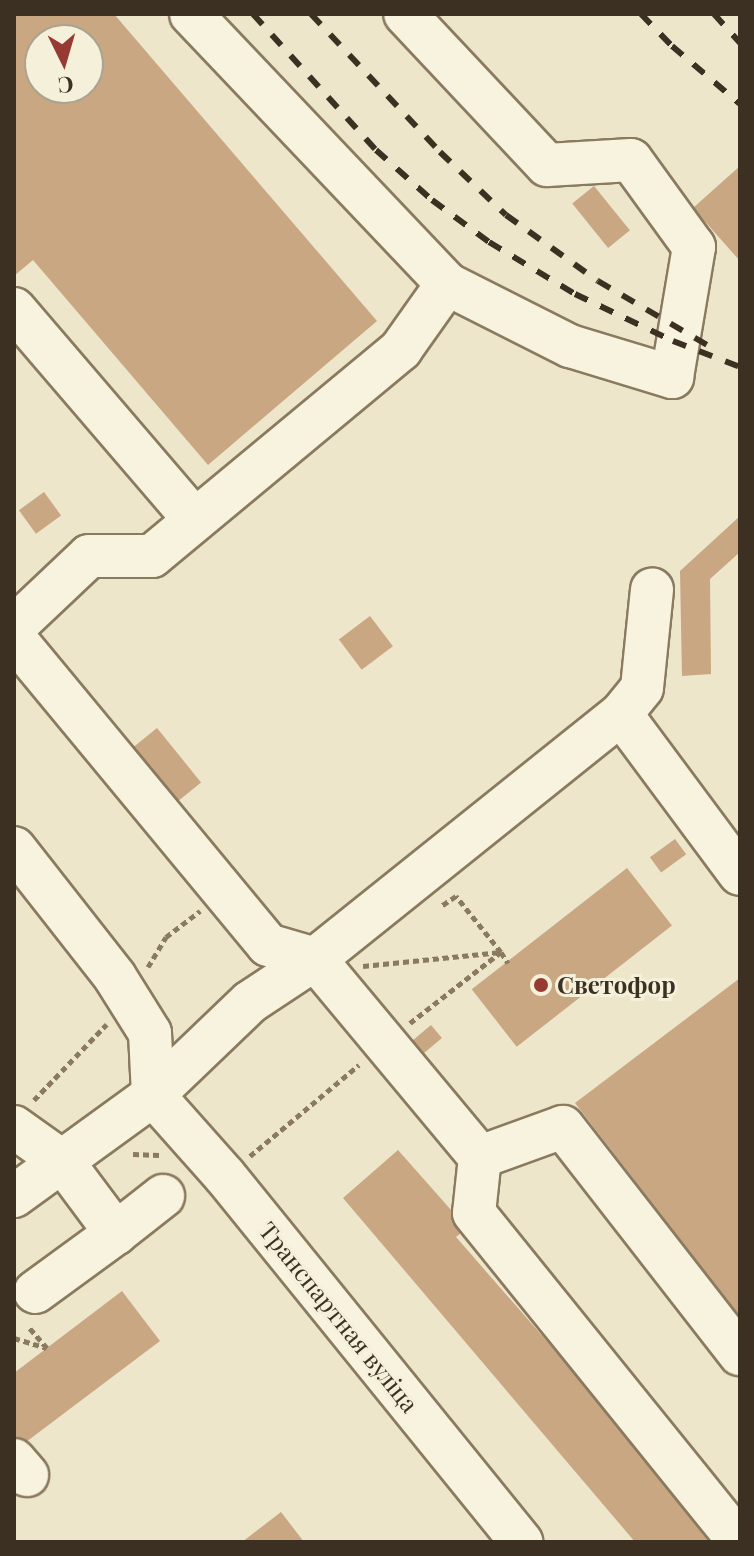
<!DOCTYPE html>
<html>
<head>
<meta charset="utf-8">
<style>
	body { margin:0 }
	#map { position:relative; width:754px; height:1556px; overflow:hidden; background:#ede6ca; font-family:"Playfair Display",serif }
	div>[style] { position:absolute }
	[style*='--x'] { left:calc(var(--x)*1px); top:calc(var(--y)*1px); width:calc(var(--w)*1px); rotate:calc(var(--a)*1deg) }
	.building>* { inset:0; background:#c9a782; transform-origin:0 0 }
	.path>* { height:5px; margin-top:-2.5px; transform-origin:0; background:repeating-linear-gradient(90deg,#8a7a5f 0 6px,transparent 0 10px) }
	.roads { filter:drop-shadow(2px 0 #8a7a5f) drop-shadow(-2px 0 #8a7a5f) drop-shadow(0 2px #8a7a5f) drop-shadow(0 -2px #8a7a5f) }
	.minor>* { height:42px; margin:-21px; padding:0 21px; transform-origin:21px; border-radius:21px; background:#f8f3de }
	.rail>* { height:6px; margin-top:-3px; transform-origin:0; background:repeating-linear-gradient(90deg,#3b3022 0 14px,transparent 0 28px) }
	.dots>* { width:22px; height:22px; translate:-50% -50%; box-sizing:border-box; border:4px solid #f5f0da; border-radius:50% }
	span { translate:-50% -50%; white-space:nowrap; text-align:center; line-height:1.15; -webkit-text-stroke:6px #f5f0da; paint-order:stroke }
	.poi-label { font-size:24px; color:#3b3022; font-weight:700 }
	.left { translate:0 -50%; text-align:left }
	.street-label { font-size:24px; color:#3b3022 }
	.frame { position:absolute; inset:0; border:16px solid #3b3022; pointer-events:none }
	.north { position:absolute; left:24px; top:24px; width:80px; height:80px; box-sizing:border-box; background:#f5f0da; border:2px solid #aba390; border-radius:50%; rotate:175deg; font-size:22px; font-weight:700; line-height:32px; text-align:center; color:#3b3022 }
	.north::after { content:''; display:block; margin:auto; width:28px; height:36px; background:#963a32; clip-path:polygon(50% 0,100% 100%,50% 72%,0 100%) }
</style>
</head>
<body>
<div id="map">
	<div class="building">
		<i style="clip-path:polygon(evenodd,14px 14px,114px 14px,377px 321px,208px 465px,33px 260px,14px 276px,14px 14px,40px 40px,88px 40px,88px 88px,40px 88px,40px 40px)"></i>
		<i style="clip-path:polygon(740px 166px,740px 261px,693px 208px)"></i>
		<i style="left:594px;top:186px;width:57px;height:28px;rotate:51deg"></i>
		<i style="left:44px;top:492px;width:29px;height:31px;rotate:54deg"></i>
		<i style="clip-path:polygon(740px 516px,740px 552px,710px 579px,711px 674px,682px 676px,680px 571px)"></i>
		<i style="left:370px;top:616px;width:38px;height:39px;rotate:53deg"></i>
		<i style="left:157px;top:728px;width:70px;height:35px;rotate:51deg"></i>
		<i style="left:675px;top:839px;width:19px;height:31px;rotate:54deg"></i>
		<i style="left:627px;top:868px;width:73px;height:197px;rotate:52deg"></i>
		<i style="clip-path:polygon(740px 978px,740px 1318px,575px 1103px)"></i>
		<i style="left:431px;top:1025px;width:17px;height:29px;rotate:50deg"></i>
		<i style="clip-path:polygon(398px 1150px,467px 1228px,456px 1237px,722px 1542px,635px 1542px,343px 1198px)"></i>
		<i style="clip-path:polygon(122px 1291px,160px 1341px,22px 1445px,14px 1434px,14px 1373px)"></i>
		<i style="clip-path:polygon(281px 1512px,304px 1542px,242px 1542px)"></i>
	</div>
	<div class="path">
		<i style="--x:363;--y:966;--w:139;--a:-5.8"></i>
		<i style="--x:501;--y:952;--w:13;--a:58"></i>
		<i style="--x:148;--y:967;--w:35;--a:-59"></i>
		<i style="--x:166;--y:937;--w:43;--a:-37.4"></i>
		<i style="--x:410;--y:1023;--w:115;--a:-38"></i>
		<i style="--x:501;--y:952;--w:72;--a:-128.8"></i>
		<i style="--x:456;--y:896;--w:18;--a:146"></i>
		<i style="--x:34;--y:1100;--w:105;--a:-46.2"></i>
		<i style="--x:133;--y:1154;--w:26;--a:2"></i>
		<i style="--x:250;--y:1156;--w:142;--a:-39.9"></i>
		<i style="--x:14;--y:1338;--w:34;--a:17"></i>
		<i style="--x:47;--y:1348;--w:29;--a:-131"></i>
	</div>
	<div class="roads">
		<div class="minor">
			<i style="--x:191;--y:14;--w:372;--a:46.5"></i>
			<i style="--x:447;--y:284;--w:138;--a:26.8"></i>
			<i style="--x:570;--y:346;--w:107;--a:16.9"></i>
			<i style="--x:672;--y:377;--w:132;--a:-80.4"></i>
			<i style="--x:694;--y:247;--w:107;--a:-125.9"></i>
			<i style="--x:631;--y:160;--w:84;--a:176.6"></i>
			<i style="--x:547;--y:165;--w:207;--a:-133.2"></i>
			<i style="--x:14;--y:309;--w:278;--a:49.4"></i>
			<i style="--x:14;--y:627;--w:103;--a:-43.4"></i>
			<i style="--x:89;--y:556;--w:63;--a:0"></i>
			<i style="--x:152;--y:556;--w:324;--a:-39.7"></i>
			<i style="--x:401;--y:349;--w:80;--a:-54.7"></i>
			<i style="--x:14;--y:638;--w:398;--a:50.4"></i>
			<i style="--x:268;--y:945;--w:49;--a:16.6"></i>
			<i style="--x:315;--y:959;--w:392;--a:-38.7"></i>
			<i style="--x:621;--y:714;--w:33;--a:-51"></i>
			<i style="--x:642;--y:688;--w:99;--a:-84.2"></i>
			<i style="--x:621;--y:714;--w:199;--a:53.4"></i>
			<i style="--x:14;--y:848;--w:164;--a:51.9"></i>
			<i style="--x:115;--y:977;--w:66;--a:58"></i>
			<i style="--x:150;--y:1033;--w:62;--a:87.2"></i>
			<i style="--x:153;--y:1095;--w:108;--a:48.4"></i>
			<i style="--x:225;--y:1176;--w:471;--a:51"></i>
			<i style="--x:14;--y:1127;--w:60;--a:35.5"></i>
			<i style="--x:63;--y:1162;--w:89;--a:53.3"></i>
			<i style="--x:116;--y:1233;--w:100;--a:143.9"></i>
			<i style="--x:480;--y:1157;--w:56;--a:96.1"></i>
			<i style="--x:474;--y:1213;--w:422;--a:51.1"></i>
			<i style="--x:14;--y:1196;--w:172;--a:-36"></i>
			<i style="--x:153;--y:1095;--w:134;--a:-43.8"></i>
			<i style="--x:250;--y:1002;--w:78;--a:-33.5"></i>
			<i style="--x:315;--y:959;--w:258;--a:50.2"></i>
			<i style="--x:480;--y:1157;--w:88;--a:-19.9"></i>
			<i style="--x:563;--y:1127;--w:288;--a:52.1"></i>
			<i style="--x:116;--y:1233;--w:60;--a:-38.2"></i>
			<i style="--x:14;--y:1460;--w:20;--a:49"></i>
		</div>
	</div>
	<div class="rail">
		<i style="--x:253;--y:14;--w:183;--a:47.9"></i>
		<i style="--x:376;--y:150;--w:75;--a:41.8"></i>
		<i style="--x:432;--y:200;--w:71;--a:36.4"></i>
		<i style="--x:489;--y:242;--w:100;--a:31.2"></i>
		<i style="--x:575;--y:294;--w:109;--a:25.6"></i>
		<i style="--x:673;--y:341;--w:72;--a:21.2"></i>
		<i style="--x:311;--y:14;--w:189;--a:46.9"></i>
		<i style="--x:440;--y:152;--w:91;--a:43.7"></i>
		<i style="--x:506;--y:215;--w:113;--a:35.7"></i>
		<i style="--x:598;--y:281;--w:129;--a:30.4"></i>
		<i style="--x:641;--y:14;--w:45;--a:45.9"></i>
		<i style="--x:672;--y:46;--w:89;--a:40.5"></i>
		<i style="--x:714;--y:14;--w:39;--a:48"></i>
	</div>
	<div class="dots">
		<i style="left:541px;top:985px;background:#963a32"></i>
	</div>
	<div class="poi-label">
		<span class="left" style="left:557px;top:985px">Светофор</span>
	</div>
	<div class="street-label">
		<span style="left:339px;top:1317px;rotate:51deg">Транспартная вуліца</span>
	</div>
	<div class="frame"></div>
	<div class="north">С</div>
</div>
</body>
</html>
